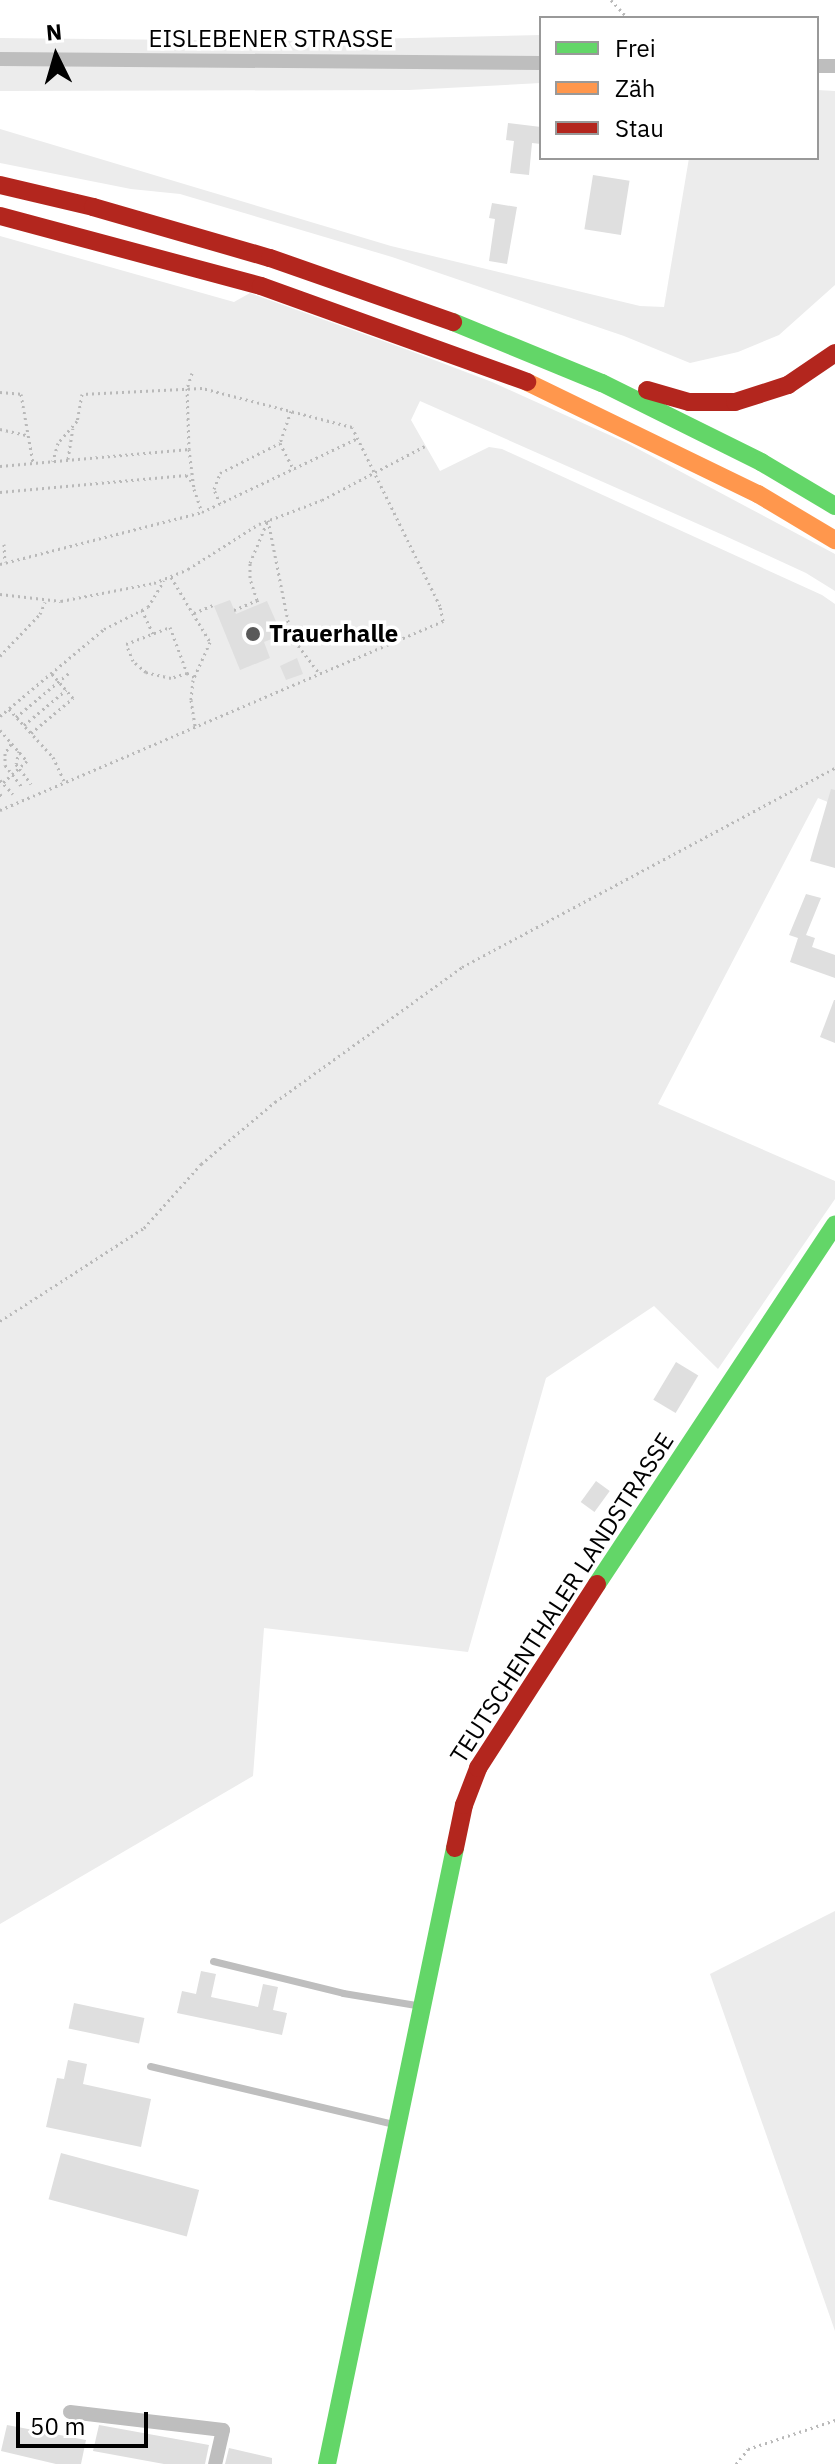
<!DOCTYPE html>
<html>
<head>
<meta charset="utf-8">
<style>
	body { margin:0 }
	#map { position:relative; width:835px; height:2464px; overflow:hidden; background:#fff; font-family:"IBM Plex Sans",sans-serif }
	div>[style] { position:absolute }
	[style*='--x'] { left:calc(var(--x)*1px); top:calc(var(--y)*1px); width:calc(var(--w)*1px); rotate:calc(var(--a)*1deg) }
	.green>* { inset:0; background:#ececec }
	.building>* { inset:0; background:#dfdfdf; transform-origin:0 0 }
	.path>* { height:3px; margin-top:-1.5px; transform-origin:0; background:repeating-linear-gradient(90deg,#b9b9b9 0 2px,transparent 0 6px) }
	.lane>* { height:7px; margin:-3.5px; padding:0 3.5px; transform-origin:3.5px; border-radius:3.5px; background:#bebebe }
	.street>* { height:14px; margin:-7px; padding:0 7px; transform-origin:7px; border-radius:7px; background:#bebebe }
	.fast>* { height:18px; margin:-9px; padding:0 9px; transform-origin:9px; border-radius:9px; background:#63d668 }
	.slow>* { height:18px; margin:-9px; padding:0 9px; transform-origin:9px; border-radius:9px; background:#ff974d }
	.jam>* { height:18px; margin:-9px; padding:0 9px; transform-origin:9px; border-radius:9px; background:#b3261e }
	.dots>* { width:22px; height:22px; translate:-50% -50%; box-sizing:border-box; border:4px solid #fff; border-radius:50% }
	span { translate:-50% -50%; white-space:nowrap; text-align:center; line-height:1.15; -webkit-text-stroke:7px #fff; paint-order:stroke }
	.street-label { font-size:24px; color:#000 }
	.poi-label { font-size:24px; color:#000; font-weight:700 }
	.left { translate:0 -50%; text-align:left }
	.legend { position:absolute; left:539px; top:16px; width:280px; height:144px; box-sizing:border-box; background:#fff; border:2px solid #999; margin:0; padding:10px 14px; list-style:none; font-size:24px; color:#000 }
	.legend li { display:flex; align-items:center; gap:16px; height:40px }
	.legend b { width:40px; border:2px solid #999 }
	.north { position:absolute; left:16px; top:16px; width:80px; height:80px; -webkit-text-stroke:6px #fff; paint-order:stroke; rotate:355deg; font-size:22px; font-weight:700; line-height:32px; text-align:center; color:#000 }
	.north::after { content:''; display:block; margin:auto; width:28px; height:36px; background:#000; clip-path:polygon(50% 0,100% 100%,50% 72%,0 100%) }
	.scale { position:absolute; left:16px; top:2412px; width:132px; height:36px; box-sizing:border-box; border:4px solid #000; border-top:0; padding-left:10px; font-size:24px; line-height:28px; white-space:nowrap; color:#000; -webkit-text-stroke:6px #fff; paint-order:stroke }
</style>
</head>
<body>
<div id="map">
	<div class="green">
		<i style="clip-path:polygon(541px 35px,541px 83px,409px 90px,0 91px,0 38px,280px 41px)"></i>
		<i style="clip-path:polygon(817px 90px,835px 91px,835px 285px,779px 335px,738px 352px,690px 363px,624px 336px,392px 257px,180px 194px,131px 189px,0 163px,0 129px,391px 246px,640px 306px,664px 307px,689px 158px,817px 158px)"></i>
		<i style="clip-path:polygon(0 236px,234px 302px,250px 293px,408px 350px,492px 382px,627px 443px,835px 554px,835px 591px,806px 573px,723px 535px,420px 401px,411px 420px,440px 471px,489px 447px,502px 449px,822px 595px,835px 604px,835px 805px,818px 798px,658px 1104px,835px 1181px,835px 1199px,718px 1369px,654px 1306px,546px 1378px,468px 1652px,264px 1628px,253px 1776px,0 1924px)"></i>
		<i style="clip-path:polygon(835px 1911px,835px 2331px,710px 1974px)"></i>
	</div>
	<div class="building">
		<i style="clip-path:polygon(508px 123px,541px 127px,541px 144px,532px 143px,529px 175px,510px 173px,514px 141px,506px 140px)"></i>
		<i style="left:593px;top:175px;width:37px;height:55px;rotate:9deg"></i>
		<i style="clip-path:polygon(492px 203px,517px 207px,507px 264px,489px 261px,495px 219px,489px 218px)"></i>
		<i style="clip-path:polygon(230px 600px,236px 614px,267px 601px,282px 635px,264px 642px,270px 658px,240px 670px,214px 606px)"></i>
		<i style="clip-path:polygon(297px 658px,303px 674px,286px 680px,280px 666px)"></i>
		<i style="clip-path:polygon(831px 789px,835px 790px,835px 868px,810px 861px)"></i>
		<i style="clip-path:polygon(806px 894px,821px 898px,806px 935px,815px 938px,812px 947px,835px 955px,835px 978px,790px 962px,798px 938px,789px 935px)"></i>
		<i style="clip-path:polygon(834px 1000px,835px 1000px,835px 1043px,820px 1037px)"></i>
		<i style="left:676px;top:1362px;width:26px;height:44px;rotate:31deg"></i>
		<i style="left:596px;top:1481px;width:17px;height:26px;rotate:36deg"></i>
		<i style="clip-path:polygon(201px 1971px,216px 1974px,211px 1997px,258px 2007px,263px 1984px,278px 1987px,273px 2010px,287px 2013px,282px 2035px,177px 2013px,182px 1991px,196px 1994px)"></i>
		<i style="left:74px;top:2003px;width:72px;height:26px;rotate:12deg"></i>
		<i style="clip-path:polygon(68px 2060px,87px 2064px,83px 2084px,151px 2099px,141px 2147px,46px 2127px,57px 2078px,64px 2079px)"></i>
		<i style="left:61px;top:2153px;width:143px;height:48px;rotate:15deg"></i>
		<i style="clip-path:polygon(7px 2425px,86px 2440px,81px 2464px,56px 2464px,1px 2451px)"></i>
		<i style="clip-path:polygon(99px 2425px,209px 2445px,205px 2464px,164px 2464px,93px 2451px)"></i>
		<i style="clip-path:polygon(229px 2448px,272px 2458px,272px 2464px,225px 2464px)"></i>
	</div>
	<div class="path">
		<i style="--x:611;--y:0;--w:25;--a:47"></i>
		<i style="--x:192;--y:373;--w:16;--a:108"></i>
		<i style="--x:187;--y:388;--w:61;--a:88.1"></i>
		<i style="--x:189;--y:449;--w:40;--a:82.9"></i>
		<i style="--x:194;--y:489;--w:24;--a:71"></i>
		<i style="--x:0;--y:392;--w:21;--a:5"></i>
		<i style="--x:21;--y:394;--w:70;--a:80.1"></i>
		<i style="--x:291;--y:411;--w:34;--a:109"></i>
		<i style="--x:280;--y:443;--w:30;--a:63"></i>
		<i style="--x:0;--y:429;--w:28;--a:13"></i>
		<i style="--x:68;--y:459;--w:31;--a:-81"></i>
		<i style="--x:0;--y:466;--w:190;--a:-5.1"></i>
		<i style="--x:0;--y:492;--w:187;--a:-5.2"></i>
		<i style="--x:186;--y:475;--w:11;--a:49"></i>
		<i style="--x:220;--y:504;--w:16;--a:-112"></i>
		<i style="--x:214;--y:489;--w:17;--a:-69"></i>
		<i style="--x:220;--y:473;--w:67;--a:-26.6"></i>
		<i style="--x:268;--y:520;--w:118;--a:78.8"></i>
		<i style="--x:291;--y:636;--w:46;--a:52.9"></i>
		<i style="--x:4;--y:544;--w:18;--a:87"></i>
		<i style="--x:0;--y:564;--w:209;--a:-14.4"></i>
		<i style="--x:202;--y:512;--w:173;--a:-25.4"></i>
		<i style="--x:171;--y:577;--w:76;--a:59"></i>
		<i style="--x:210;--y:642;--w:42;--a:114.1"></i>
		<i style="--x:193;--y:680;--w:20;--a:96"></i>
		<i style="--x:191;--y:700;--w:26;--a:81"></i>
		<i style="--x:0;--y:594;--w:61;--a:6.5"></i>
		<i style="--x:61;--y:601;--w:95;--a:-11"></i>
		<i style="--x:154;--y:583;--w:37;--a:-22"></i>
		<i style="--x:188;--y:569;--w:84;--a:-32.4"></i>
		<i style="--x:259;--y:524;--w:67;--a:-20.9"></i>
		<i style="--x:322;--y:500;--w:116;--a:-27.7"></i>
		<i style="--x:257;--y:600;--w:23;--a:-108"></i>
		<i style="--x:250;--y:578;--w:15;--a:-90"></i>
		<i style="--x:250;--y:563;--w:47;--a:-67.3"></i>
		<i style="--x:142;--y:610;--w:26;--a:65"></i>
		<i style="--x:234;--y:610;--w:25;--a:-23"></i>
		<i style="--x:257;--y:600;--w:5;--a:68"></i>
		<i style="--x:194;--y:613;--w:23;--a:-23"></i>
		<i style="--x:0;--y:656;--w:58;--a:-46.4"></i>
		<i style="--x:40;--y:614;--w:13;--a:-67"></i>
		<i style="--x:187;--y:673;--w:17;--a:163"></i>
		<i style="--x:171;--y:678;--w:26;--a:-167"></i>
		<i style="--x:146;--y:672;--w:17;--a:-140"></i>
		<i style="--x:133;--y:661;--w:18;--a:-112"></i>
		<i style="--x:126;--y:644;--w:47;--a:-21.1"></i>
		<i style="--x:170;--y:627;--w:49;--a:69.7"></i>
		<i style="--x:187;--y:673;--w:8;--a:30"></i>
		<i style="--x:9;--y:709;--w:65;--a:47.5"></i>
		<i style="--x:53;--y:757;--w:26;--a:65"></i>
		<i style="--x:0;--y:716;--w:136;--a:-39.9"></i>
		<i style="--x:104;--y:629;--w:49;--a:-26.6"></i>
		<i style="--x:148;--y:607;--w:31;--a:-59"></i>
		<i style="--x:16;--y:717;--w:69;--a:-39.7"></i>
		<i style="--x:24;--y:725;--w:55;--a:-39.8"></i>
		<i style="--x:0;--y:730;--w:41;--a:48.9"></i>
		<i style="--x:27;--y:761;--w:36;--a:138"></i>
		<i style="--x:31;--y:733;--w:55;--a:-39.8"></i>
		<i style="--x:73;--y:698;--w:33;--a:-131"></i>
		<i style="--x:11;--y:744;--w:11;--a:124"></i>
		<i style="--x:5;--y:753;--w:12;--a:90"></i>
		<i style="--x:5;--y:765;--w:29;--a:52"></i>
		<i style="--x:19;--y:751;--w:13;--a:103"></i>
		<i style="--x:16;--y:764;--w:25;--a:53"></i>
		<i style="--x:0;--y:780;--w:19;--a:47"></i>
		<i style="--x:0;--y:794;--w:5;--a:53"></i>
		<i style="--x:0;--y:810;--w:482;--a:-23.1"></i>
		<i style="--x:443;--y:621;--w:15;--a:-101"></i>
		<i style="--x:440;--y:606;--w:199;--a:-116.2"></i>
		<i style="--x:352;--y:427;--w:155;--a:-165.4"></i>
		<i style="--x:202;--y:388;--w:120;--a:177.1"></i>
		<i style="--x:82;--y:394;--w:27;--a:100"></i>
		<i style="--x:77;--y:421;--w:29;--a:131"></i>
		<i style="--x:58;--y:443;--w:19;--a:106"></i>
		<i style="--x:0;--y:1321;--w:171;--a:-32.9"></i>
		<i style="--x:144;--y:1228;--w:86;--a:-48.3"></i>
		<i style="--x:201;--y:1164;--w:97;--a:-40"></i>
		<i style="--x:275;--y:1102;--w:231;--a:-35.8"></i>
		<i style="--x:462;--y:967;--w:423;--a:-28.1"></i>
		<i style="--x:736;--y:2464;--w:19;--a:-51"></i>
		<i style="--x:748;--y:2449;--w:92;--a:-18.4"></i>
	</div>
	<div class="lane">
		<i style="--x:213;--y:1961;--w:134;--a:13.8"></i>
		<i style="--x:343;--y:1993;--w:80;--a:9.3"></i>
		<i style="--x:150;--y:2066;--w:254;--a:13.4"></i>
	</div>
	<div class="street">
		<i style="--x:0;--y:59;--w:541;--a:0.42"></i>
		<i style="--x:817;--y:66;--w:18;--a:0"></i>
		<i style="--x:70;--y:2412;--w:154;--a:6.7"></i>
		<i style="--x:223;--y:2430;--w:35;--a:103"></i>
	</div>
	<div class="fast">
		<i style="--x:453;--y:322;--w:161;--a:22.3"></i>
		<i style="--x:602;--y:383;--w:178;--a:26.4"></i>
		<i style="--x:761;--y:462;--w:86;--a:30.7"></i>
		<i style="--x:597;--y:1584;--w:431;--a:-56.5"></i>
		<i style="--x:327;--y:2464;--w:629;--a:-78.26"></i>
	</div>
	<div class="slow">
		<i style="--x:527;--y:382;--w:257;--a:25.9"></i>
		<i style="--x:758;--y:494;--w:90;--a:30.9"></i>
	</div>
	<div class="jam">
		<i style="--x:0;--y:185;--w:96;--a:13.3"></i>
		<i style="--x:93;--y:207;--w:184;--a:16.1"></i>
		<i style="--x:270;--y:258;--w:194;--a:19.3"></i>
		<i style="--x:0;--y:216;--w:270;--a:15"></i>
		<i style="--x:261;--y:286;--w:283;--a:19.8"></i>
		<i style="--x:647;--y:390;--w:44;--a:15.9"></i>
		<i style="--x:689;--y:402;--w:46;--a:0"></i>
		<i style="--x:735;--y:402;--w:56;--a:-17.8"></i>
		<i style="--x:788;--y:385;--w:57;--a:-34.2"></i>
		<i style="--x:455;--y:1848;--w:44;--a:-78.2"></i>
		<i style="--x:464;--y:1805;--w:40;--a:-69"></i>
		<i style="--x:478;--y:1768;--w:219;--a:-57.1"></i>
	</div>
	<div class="dots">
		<i style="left:253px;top:634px;background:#595959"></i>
	</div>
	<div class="street-label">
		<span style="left:271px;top:39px">EISLEBENER STRASSE</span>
		<span style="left:562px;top:1598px;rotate:-57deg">TEUTSCHENTHALER LANDSTRASSE</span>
	</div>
	<div class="poi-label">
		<span class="left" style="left:269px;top:634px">Trauerhalle</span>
	</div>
	<ul class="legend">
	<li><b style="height:10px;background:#63d668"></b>Frei</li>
	<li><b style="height:10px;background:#ff974d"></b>Zäh</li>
	<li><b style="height:10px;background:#b3261e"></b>Stau</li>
	</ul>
	<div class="north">N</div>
	<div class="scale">50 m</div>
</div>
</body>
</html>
